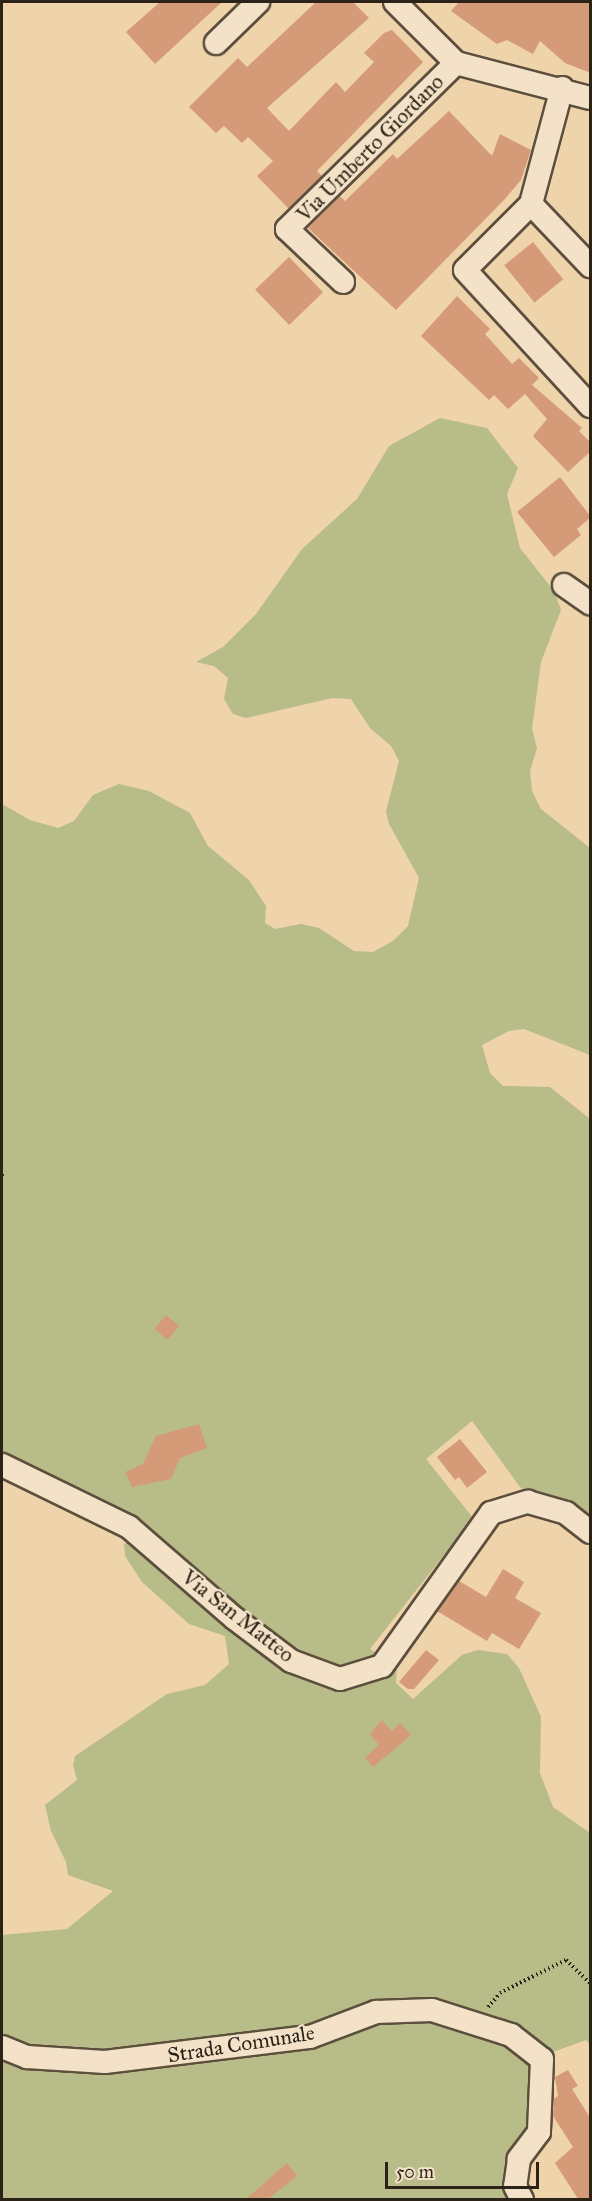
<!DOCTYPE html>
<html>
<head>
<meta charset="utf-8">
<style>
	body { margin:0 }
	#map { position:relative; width:592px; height:2201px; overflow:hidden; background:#eed3ab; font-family:"IM FELL Great Primer",serif }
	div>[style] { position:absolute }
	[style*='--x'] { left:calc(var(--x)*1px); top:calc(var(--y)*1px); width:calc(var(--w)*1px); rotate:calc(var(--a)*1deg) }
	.green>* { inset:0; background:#b8bc89 }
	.building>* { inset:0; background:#d59a77; transform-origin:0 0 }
	.path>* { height:4px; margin-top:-2px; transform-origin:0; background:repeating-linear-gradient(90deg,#2c2318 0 1.5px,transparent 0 4.5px) }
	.roads { filter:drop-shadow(2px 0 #5c4f3d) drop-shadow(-2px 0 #5c4f3d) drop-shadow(0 2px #5c4f3d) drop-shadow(0 -2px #5c4f3d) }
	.street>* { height:22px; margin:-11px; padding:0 11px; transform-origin:11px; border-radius:11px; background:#f4e2c8 }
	span { translate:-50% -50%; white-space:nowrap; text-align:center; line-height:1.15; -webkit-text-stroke:4.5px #f4e2c8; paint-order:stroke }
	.street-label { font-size:21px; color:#2c2318 }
	.frame { position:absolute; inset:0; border:3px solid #2c2318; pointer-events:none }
	.scale { position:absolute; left:385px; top:2162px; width:154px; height:27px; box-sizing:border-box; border:3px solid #2c2318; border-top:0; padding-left:8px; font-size:18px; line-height:21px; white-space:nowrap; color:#2c2318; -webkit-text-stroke:4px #f4e2c8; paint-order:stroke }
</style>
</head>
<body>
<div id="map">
	<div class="green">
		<i style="clip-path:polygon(440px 418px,487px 428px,518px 468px,507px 494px,520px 548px,554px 591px,561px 610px,541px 662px,532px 729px,537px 748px,530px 771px,532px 791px,541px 809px,590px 848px,590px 1055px,524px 1029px,509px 1031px,482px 1045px,490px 1073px,503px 1086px,550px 1087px,590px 1119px,590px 1526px,520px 1487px,472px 1421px,426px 1459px,473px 1518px,370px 1649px,397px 1666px,396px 1683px,413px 1699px,462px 1655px,478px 1650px,507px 1654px,519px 1668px,541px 1717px,540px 1773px,553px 1807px,590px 1833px,590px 2045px,586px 2040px,553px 2052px,523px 2045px,540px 2101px,507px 2164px,505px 2187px,510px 2199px,2px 2199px,2px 1935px,67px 1929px,113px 1891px,68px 1875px,66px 1862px,51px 1831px,45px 1805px,77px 1780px,73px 1765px,75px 1756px,167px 1694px,205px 1685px,229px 1664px,225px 1636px,189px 1624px,142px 1582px,125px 1556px,124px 1544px,140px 1536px,2px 1468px,2px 804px,30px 820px,58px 828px,74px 821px,93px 795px,119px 784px,149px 791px,190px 813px,208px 846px,249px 880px,266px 906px,265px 923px,275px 929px,301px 924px,319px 928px,354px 951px,373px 952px,393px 941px,408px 926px,419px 878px,389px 824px,386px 811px,399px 761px,391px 746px,370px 728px,351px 699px,332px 698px,246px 718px,233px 714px,224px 699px,228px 678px,214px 666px,196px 662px,223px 647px,256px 614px,302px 549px,357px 499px,389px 446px)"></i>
	</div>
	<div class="building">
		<i style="clip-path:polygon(160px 2px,222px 2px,155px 64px,126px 32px)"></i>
		<i style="clip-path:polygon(316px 2px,353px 2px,369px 18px,267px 108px,289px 131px,336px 82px,345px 92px,374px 62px,364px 53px,384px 33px,392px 30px,423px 62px,317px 171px,322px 176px,289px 209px,257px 176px,273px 161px,248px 137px,242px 143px,224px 126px,216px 133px,189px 107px,238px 58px,247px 67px)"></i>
		<i style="clip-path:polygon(459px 2px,591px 2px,591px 73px,565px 63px,540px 41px,533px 54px,507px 40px,497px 44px,451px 11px)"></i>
		<i style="clip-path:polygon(449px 111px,492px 156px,500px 134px,531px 150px,521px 180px,504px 200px,396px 310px,308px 228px,340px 196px,345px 201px,393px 154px,397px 159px)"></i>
		<i style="left:533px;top:242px;width:48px;height:37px;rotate:51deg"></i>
		<i style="left:289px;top:257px;width:49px;height:47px;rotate:46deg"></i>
		<i style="clip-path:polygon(457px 296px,490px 329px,485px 334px,512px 364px,519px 358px,539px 378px,532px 385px,582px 428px,579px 431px,591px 443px,591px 451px,568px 472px,533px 436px,547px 419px,525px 394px,508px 409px,494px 395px,489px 400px,421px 336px)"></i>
		<i style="clip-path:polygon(560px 477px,591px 517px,577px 529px,581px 535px,554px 557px,517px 512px)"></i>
		<i style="left:166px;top:1315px;width:17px;height:18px;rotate:40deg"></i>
		<i style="clip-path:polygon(199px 1424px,207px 1448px,180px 1458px,171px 1479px,132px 1487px,125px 1472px,143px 1464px,156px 1436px)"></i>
		<i style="clip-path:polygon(460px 1439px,487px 1472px,467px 1488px,459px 1477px,455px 1480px,437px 1457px)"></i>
		<i style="clip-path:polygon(503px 1569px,524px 1582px,515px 1598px,541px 1613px,519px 1649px,492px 1633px,487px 1641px,437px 1611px,459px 1581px,486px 1597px)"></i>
		<i style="clip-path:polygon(426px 1650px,439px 1660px,414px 1689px,408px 1689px,399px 1682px)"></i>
		<i style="clip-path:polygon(382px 1720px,392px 1731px,400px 1723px,411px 1735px,373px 1767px,365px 1758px,379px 1745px,370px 1734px)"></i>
		<i style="clip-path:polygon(568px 2070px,578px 2086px,572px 2089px,591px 2119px,591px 2199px,578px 2199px,555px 2163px,573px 2147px,553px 2116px,554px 2099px,558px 2096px,555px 2077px)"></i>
		<i style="clip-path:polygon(287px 2163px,297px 2176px,268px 2199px,246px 2199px)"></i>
	</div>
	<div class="path">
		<i style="--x:2;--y:1175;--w:2;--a:-63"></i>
		<i style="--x:488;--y:2007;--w:18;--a:-49"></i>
		<i style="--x:500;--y:1993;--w:74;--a:-26.6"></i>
		<i style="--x:566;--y:1960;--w:33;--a:44"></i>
	</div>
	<div class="roads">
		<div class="street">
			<i style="--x:395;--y:2;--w:86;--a:45"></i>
			<i style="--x:456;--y:63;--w:138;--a:14.6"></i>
			<i style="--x:216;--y:43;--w:59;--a:-44.3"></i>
			<i style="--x:562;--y:88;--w:120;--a:105"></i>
			<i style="--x:531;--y:204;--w:93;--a:135"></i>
			<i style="--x:465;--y:270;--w:185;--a:47.4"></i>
			<i style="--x:531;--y:204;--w:86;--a:46.4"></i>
			<i style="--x:343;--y:282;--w:77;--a:-136.6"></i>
			<i style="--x:287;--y:229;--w:237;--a:-44.5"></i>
			<i style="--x:564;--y:585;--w:32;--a:35"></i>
			<i style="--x:2;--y:1465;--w:141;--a:26"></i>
			<i style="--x:129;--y:1527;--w:139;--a:40.9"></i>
			<i style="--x:234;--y:1618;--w:71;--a:37"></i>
			<i style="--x:291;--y:1661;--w:52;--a:20.2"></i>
			<i style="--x:340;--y:1679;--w:44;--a:-17.2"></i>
			<i style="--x:382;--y:1666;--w:188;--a:-54.5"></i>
			<i style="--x:491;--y:1513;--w:39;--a:-17"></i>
			<i style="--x:528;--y:1502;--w:40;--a:16"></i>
			<i style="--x:566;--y:1513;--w:31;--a:38"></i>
			<i style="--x:2;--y:2047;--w:27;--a:22"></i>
			<i style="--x:27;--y:2057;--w:78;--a:3.7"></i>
			<i style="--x:105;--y:2062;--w:207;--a:-7"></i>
			<i style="--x:310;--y:2037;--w:71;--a:-20.7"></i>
			<i style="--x:376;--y:2012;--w:56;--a:-2"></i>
			<i style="--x:432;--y:2010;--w:83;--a:17.6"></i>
			<i style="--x:511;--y:2035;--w:39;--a:38"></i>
			<i style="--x:542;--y:2059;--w:73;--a:92.4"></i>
			<i style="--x:539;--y:2132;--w:34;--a:127"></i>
			<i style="--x:519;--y:2159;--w:27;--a:98"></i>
			<i style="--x:515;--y:2186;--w:16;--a:63"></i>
		</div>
	</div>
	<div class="street-label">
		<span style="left:370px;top:148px;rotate:-45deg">Via Umberto Giordano</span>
		<span style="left:238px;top:1616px;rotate:38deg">Via San Matteo</span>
		<span style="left:241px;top:2044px;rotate:-9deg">Strada Comunale</span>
	</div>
	<div class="frame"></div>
	<div class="scale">50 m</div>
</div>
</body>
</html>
